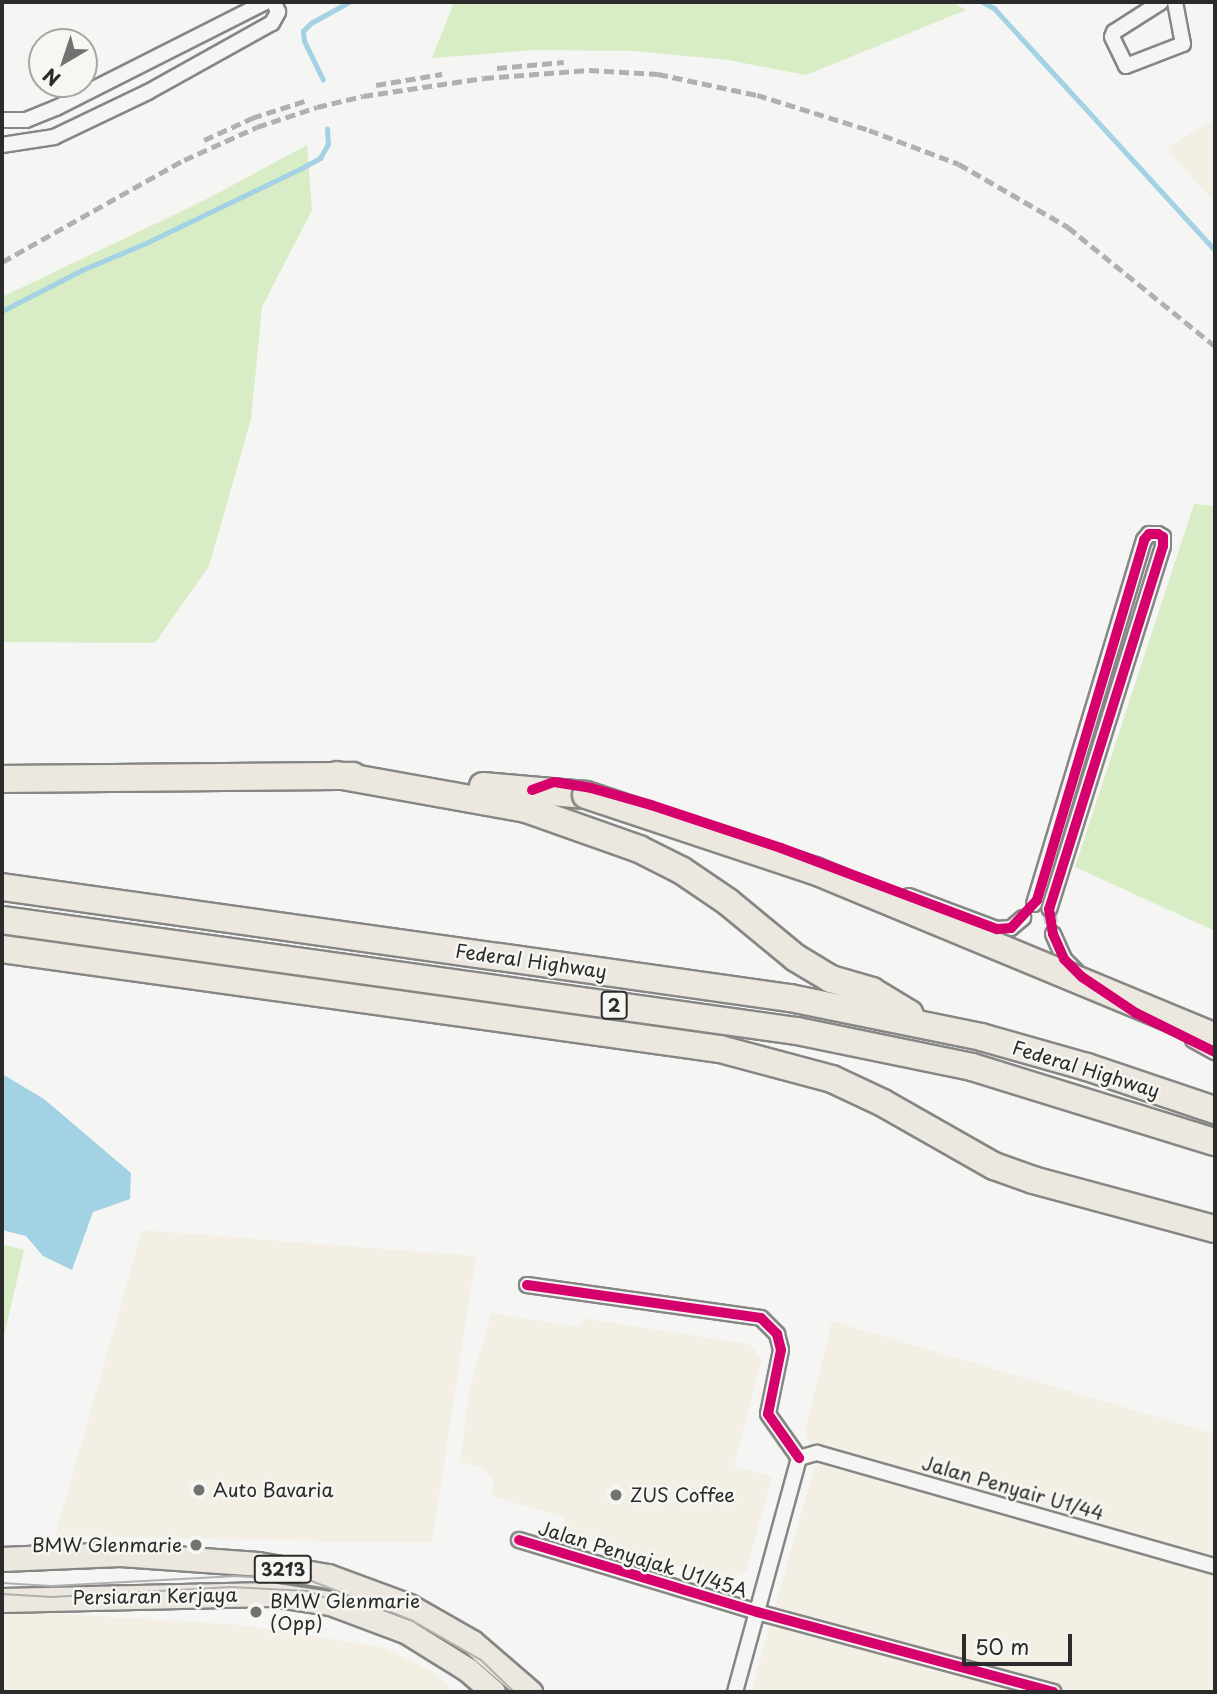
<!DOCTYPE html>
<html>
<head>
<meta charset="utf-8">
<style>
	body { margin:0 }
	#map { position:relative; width:1217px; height:1694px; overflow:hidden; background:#f5f5f3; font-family:"Playpen Sans",sans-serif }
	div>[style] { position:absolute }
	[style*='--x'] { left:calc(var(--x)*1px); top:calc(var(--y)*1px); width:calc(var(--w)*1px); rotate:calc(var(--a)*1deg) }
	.built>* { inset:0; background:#f3efe4 }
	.green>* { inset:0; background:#d8edc5 }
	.water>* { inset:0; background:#a2d2e4 }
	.stream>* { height:4.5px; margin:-2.25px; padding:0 2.25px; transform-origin:2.25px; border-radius:2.25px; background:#a2d2e4 }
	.street-tunnel>* { height:14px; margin-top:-7px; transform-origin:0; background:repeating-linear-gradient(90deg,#cdcdcb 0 14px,transparent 0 21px) }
	.roads { filter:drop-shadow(2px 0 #868685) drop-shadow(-2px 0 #868685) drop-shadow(0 2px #868685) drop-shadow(0 -2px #868685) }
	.street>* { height:14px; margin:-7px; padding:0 7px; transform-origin:7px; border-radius:7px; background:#f5f5f3 }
	.primary>* { height:23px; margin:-11.5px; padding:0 11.5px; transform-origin:11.5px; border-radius:11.5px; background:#ece8df }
	.highway>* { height:26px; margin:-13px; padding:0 13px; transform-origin:13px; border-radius:13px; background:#ece8df }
	.tram>* { height:2px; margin:-1px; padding:0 1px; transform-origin:1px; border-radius:1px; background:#b0b0af }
	.rail>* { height:4.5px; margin-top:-2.25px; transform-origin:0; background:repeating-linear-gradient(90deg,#b0b0af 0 10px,transparent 0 15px) }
	.bridges { filter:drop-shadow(2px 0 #868685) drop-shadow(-2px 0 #868685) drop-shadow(0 2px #868685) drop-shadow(0 -2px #868685) }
	.highway-bridge>* { height:26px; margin:-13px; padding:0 13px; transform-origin:13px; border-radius:13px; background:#ece8df }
	.cycleway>* { height:10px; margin:-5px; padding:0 5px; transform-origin:5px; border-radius:5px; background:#d6006c }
	.dots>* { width:19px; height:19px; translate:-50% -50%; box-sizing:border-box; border:4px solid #f6f6f2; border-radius:50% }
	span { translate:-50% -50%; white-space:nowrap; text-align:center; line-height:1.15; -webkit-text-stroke:5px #f6f6f2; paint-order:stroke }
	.shield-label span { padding:2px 5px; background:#f6f6f2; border:2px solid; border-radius:5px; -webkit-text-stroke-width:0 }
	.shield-label { font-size:18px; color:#2b2b2b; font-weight:700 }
	.street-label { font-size:19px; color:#2b2b2b }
	.poi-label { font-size:19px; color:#2b2b2b }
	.left { translate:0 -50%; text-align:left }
	.right { translate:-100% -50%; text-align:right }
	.frame { position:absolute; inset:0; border:4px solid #2b2b2b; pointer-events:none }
	.north { position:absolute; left:28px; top:28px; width:70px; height:70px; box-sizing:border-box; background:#f6f6f2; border:2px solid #a5a5a2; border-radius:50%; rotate:219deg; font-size:19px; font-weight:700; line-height:28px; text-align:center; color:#2b2b2b }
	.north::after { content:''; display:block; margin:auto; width:24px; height:32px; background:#727271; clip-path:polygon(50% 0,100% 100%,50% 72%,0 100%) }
	.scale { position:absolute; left:962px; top:1634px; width:110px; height:32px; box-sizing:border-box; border:4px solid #2b2b2b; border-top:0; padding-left:9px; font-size:21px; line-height:24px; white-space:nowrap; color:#2b2b2b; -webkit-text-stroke:5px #f6f6f2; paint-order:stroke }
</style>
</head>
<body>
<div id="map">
	<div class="built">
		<i style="clip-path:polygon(1215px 119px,1215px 203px,1166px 148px)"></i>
		<i style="clip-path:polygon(142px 1230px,476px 1256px,432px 1543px,55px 1536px)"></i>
		<i style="clip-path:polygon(491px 1313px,579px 1327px,582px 1318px,749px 1344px,762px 1359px,734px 1466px,772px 1477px,746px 1572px,726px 1581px,562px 1532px,566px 1518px,491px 1496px,494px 1483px,484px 1468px,460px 1462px,469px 1392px)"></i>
		<i style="clip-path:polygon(832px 1321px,1215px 1434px,1215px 1692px,751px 1692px,815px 1465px,805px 1430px)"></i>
		<i style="clip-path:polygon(2px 1610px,243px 1625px,382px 1647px,432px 1671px,454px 1692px,2px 1692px)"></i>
	</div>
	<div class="green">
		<i style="clip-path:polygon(454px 2px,952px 2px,966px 10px,806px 75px,728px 60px,634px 51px,536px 50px,432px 58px)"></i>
		<i style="clip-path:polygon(307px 145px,312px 210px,262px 307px,251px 419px,209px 566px,155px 643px,2px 642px,2px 297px,207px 199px)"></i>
		<i style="clip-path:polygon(1194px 504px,1215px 506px,1215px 931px,1075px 867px)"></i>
		<i style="clip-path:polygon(2px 1244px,24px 1250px,2px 1344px)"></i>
	</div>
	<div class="water">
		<i style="clip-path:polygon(2px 1074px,44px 1099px,131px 1173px,130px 1199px,93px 1212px,72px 1270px,43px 1256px,26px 1236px,2px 1230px)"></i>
	</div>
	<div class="stream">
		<i style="--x:983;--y:2;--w:13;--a:29"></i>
		<i style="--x:994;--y:8;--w:328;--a:47.6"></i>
		<i style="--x:323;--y:80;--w:43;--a:-116"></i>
		<i style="--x:304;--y:41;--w:10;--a:-96"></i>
		<i style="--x:303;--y:31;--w:11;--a:-45"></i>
		<i style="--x:311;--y:23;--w:43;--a:-28.9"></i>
		<i style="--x:2;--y:311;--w:90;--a:-27.1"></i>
		<i style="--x:82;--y:270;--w:69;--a:-22.9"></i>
		<i style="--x:146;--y:243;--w:173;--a:-25.7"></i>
		<i style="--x:302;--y:168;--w:21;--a:-29"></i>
		<i style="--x:320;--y:158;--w:16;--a:-60"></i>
		<i style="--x:328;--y:144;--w:15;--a:-94"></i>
	</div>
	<div class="street-tunnel">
		<i style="--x:1049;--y:909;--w:25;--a:81"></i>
	</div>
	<div class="roads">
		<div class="street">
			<i style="--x:1161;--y:2;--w:56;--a:147.4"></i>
			<i style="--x:1114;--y:32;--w:5;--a:112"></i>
			<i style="--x:1112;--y:37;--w:32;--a:64"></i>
			<i style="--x:1126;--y:66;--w:61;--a:-21.1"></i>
			<i style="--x:1183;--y:44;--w:43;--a:-100.8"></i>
			<i style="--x:2;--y:120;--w:24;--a:0"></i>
			<i style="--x:26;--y:120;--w:32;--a:-22"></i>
			<i style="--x:56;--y:108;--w:235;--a:-26.8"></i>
			<i style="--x:2;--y:145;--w:53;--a:-8.7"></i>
			<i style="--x:54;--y:137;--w:104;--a:-25.6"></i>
			<i style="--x:148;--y:92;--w:142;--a:-29.1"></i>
			<i style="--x:272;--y:23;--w:13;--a:-61"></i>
			<i style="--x:278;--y:12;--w:11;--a:-112"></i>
			<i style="--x:909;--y:896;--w:94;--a:20.6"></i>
			<i style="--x:997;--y:929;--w:14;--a:-4"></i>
			<i style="--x:1011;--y:928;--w:16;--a:-40"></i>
			<i style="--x:1034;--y:904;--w:380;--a:-73.2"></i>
			<i style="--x:1144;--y:540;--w:8;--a:-50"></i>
			<i style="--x:1149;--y:534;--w:9;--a:0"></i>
			<i style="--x:1158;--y:534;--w:6;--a:31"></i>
			<i style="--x:1163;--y:537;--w:9;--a:90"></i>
			<i style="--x:1163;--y:546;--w:380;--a:107.4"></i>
			<i style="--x:1053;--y:934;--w:27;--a:66"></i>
			<i style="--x:1064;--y:959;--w:21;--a:45"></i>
			<i style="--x:1193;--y:1040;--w:25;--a:29"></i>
			<i style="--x:527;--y:1285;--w:236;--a:8"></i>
			<i style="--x:761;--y:1318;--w:23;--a:45"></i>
			<i style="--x:777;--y:1334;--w:16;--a:76"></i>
			<i style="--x:781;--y:1350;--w:65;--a:101.5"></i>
			<i style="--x:768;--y:1414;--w:54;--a:54.8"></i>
			<i style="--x:799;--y:1458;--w:19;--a:-16"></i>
			<i style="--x:817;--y:1453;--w:414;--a:15.9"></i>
			<i style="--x:519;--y:1540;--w:249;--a:16.8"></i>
			<i style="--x:757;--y:1612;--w:307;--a:15.1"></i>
			<i style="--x:735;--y:1692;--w:243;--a:-74.7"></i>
		</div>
		<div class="primary">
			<i style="--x:2;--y:1559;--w:118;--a:-2.4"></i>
			<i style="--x:120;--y:1554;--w:138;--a:4.1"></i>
			<i style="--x:258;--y:1564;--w:71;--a:9.7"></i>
			<i style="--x:328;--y:1576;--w:86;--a:20.3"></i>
			<i style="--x:409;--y:1606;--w:73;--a:29.7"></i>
			<i style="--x:472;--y:1642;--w:77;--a:40.8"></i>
			<i style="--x:2;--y:1600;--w:268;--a:-1.3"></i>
			<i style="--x:270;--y:1594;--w:61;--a:8.5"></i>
			<i style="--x:330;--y:1603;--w:82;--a:20.6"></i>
			<i style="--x:407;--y:1632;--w:72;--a:31.9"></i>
			<i style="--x:468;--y:1670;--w:33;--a:41"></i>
		</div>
		<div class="highway">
			<i style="--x:337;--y:775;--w:192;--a:10.2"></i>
			<i style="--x:526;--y:809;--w:120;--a:19.5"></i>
			<i style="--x:639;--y:849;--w:47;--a:26.6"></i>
			<i style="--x:681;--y:870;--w:57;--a:34.2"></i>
			<i style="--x:728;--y:902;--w:88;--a:39.5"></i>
			<i style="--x:796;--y:958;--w:41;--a:31"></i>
			<i style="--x:831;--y:979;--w:43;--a:16.3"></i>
			<i style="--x:872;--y:991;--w:44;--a:31.2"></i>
			<i style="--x:2;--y:779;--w:351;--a:-0.5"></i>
			<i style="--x:483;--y:786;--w:103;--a:5"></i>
			<i style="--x:2;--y:887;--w:796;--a:8.02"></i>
			<i style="--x:790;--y:998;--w:195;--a:11.5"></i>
			<i style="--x:981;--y:1037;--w:110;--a:15.8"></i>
			<i style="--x:1087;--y:1067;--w:135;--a:18.6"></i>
			<i style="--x:2;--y:920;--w:803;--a:7.95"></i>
			<i style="--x:797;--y:1031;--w:179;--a:11.6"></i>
			<i style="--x:972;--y:1067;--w:254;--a:17.2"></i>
			<i style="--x:2;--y:949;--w:725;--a:7.93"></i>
			<i style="--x:720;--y:1049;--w:116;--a:15"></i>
			<i style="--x:832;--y:1079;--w:56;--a:25.2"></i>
			<i style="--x:883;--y:1103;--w:128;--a:29.6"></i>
			<i style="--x:994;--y:1166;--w:41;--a:19.7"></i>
			<i style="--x:1033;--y:1180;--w:188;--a:15.1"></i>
		</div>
	</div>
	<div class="tram">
		<i style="--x:2;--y:1583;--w:49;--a:3.5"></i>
		<i style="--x:51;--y:1586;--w:182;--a:-3.1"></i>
		<i style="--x:233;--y:1576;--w:76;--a:3"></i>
		<i style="--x:309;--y:1580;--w:112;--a:21.5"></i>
		<i style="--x:413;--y:1621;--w:78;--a:29.8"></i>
		<i style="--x:481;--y:1660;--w:46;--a:44.1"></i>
		<i style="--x:2;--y:1594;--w:50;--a:3.4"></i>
		<i style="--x:52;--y:1597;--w:179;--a:-3.2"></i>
		<i style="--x:231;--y:1587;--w:77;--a:3"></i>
		<i style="--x:308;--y:1591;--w:17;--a:21"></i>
	</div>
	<div class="rail">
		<i style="--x:497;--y:68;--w:67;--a:-5.1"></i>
		<i style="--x:376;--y:85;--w:67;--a:-9.5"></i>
		<i style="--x:204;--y:140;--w:53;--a:-24.6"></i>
		<i style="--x:252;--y:118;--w:59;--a:-17.8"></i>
		<i style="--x:2;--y:262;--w:209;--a:-29.3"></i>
		<i style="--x:184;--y:160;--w:80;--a:-24.3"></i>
		<i style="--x:257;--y:127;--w:63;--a:-18.4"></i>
		<i style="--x:317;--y:107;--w:47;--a:-13.4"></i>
		<i style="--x:363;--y:96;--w:122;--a:-8.5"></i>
		<i style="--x:484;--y:78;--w:105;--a:-4.4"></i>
		<i style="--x:589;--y:70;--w:69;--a:3.3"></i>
		<i style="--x:658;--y:74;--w:101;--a:12"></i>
		<i style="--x:757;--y:95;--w:117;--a:17.4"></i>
		<i style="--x:869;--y:130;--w:96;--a:20.7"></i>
		<i style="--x:959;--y:164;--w:126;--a:30"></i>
		<i style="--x:1068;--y:227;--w:189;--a:39"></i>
	</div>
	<div class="bridges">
		<div class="highway-bridge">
			<i style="--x:586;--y:795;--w:241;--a:18.4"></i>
			<i style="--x:815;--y:871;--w:433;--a:22.5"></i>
		</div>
	</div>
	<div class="cycleway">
		<i style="--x:532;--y:790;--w:23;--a:-20"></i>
		<i style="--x:554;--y:782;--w:37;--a:9"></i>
		<i style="--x:591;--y:788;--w:62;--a:15.8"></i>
		<i style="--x:651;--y:805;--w:137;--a:18.3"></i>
		<i style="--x:781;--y:848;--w:231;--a:20.6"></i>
		<i style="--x:997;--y:929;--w:14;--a:-4"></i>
		<i style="--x:1011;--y:928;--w:38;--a:-47"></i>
		<i style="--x:1037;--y:900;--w:376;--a:-73.4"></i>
		<i style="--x:1144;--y:540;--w:8;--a:-50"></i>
		<i style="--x:1149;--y:534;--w:9;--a:0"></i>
		<i style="--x:1158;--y:534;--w:6;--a:31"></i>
		<i style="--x:1163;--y:537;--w:9;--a:90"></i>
		<i style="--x:1163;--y:546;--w:380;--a:107.4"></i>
		<i style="--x:1049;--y:909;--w:25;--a:81"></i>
		<i style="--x:1053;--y:934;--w:27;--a:66"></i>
		<i style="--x:1064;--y:959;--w:25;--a:45"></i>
		<i style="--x:1082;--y:977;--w:65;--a:33.7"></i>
		<i style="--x:1136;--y:1013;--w:88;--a:26.3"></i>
		<i style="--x:527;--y:1285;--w:236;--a:8"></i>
		<i style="--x:761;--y:1318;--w:23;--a:45"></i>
		<i style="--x:777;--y:1334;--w:16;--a:76"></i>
		<i style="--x:781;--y:1350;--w:65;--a:101.5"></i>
		<i style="--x:768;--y:1414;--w:54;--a:54.8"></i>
		<i style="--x:519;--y:1540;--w:249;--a:16.8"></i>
		<i style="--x:757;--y:1612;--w:307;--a:15.1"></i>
	</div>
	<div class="dots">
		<i style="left:199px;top:1490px;background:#727271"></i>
		<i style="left:616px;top:1495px;background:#727271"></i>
		<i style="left:196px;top:1545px;background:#727271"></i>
		<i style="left:256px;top:1612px;background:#727271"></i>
	</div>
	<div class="shield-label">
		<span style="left:614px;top:1005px">2</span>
		<span style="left:283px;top:1569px">3213</span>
	</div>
	<div class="street-label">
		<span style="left:531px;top:961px;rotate:8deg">Federal Highway</span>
		<span style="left:1086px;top:1069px;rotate:17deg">Federal Highway</span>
		<span style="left:1013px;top:1488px;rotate:16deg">Jalan Penyair U1/44</span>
		<span style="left:643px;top:1559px;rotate:17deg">Jalan Penyajak U1/45A</span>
		<span style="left:155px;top:1596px;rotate:-1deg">Persiaran Kerjaya</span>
	</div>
	<div class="poi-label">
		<span class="left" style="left:213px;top:1490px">Auto Bavaria</span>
		<span class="left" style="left:630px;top:1495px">ZUS Coffee</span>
		<span class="right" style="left:182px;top:1545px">BMW Glenmarie</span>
		<span class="left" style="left:270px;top:1612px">BMW Glenmarie<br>(Opp)</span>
	</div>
	<div class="frame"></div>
	<div class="north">N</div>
	<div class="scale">50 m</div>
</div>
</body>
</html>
